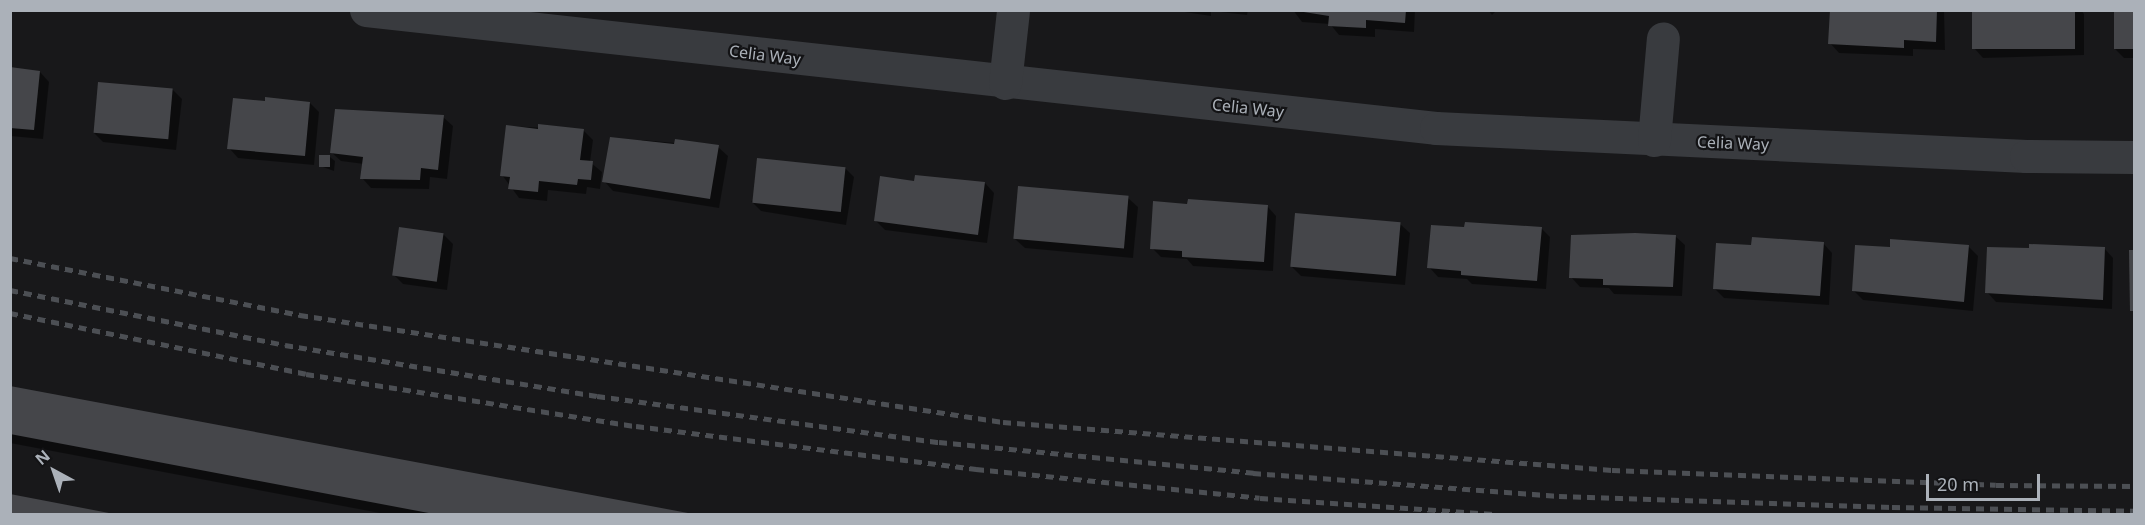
<!DOCTYPE html>
<html>
<head>
<meta charset="utf-8">
<style>
	body { margin:0 }
	#map { position:relative; width:2145px; height:525px; overflow:hidden; background:#18181a; font-family:"Noto Sans",sans-serif }
	div>[style] { position:absolute }
	[style*='--x'] { left:calc(var(--x)*1px); top:calc(var(--y)*1px); width:calc(var(--w)*1px); rotate:calc(var(--a)*1deg) }
	.shadow>* { inset:0; background:#0007; transform-origin:0 0 }
	.building>* { inset:0; background:#45464a; transform-origin:0 0 }
	.minor>* { height:33px; margin:-16.5px; padding:0 16.5px; transform-origin:16.5px; border-radius:16.5px; background:#393b3f }
	.rail>* { height:4.5px; margin-top:-2.25px; transform-origin:0; background:repeating-linear-gradient(90deg,#4c4f54 0 8px,transparent 0 14px) }
	span { translate:-50% -50%; white-space:nowrap; text-align:center; line-height:1.15; -webkit-text-stroke:4.5px #131315; paint-order:stroke }
	.street-label { font-size:16px; color:#abb1b9 }
	.frame { position:absolute; inset:0; border:12px solid #abb1b9; pointer-events:none }
	.north { position:absolute; left:24px; top:441px; width:60px; height:60px; -webkit-text-stroke:4px #131315; paint-order:stroke; rotate:320deg; font-size:16px; font-weight:700; line-height:24px; text-align:center; color:#abb1b9 }
	.north::after { content:''; display:block; margin:auto; width:21px; height:27px; background:#abb1b9; clip-path:polygon(50% 0,100% 100%,50% 72%,0 100%) }
	.scale { position:absolute; left:1926px; top:474px; width:114px; height:27px; box-sizing:border-box; border:3px solid #abb1b9; border-top:0; padding-left:8px; font-size:18px; line-height:21px; white-space:nowrap; color:#abb1b9; -webkit-text-stroke:4px #131315; paint-order:stroke }
</style>
</head>
<body>
<div id="map">
	<div class="shadow">
		<i style="clip-path:polygon(1171px 10px,1248px 10px,1247px 15px,1211px 11px,1211px 16px)"></i>
		<i style="clip-path:polygon(1293px 10px,1415px 10px,1414px 32px,1375px 29px,1375px 37px,1339px 35px,1330px 24px,1302px 22px)"></i>
		<i style="clip-path:polygon(1488px 10px,1497px 10px,1492px 15px)"></i>
		<i style="clip-path:polygon(1831px 10px,1944px 10px,1945px 50px,1913px 49px,1913px 56px,1839px 53px,1830px 43px)"></i>
		<i style="clip-path:polygon(1974px 10px,2081px 10px,2084px 14px,2084px 55px,1983px 58px,1974px 48px)"></i>
		<i style="clip-path:polygon(2116px 10px,2134px 10px,2134px 58px,2124px 58px,2114px 48px)"></i>
		<i style="clip-path:polygon(10px 71px,40px 72px,49px 82px,43px 139px,10px 136px)"></i>
		<i style="clip-path:polygon(172px 89px,182px 99px,176px 150px,103px 142px,94px 133px)"></i>
		<i style="clip-path:polygon(310px 103px,319px 112px,314px 165px,238px 158px,229px 148px)"></i>
		<i style="clip-path:polygon(443px 117px,453px 126px,447px 179px,430px 177px,429px 189px,371px 188px,362px 178px,364px 164px,341px 161px,331px 152px)"></i>
		<i style="clip-path:polygon(507px 126px,583px 130px,593px 140px,590px 162px,602px 172px,600px 189px,587px 187px,586px 194px,548px 190px,547px 201px,519px 198px,502px 175px)"></i>
		<i style="clip-path:polygon(642px 140px,718px 147px,728px 156px,719px 208px,613px 191px,604px 181px)"></i>
		<i style="clip-path:polygon(330px 157px,335px 161px,334px 171px,320px 166px)"></i>
		<i style="clip-path:polygon(845px 168px,854px 177px,846px 225px,761px 211px,751px 201px)"></i>
		<i style="clip-path:polygon(915px 182px,985px 183px,994px 193px,987px 243px,885px 230px,875px 220px)"></i>
		<i style="clip-path:polygon(1128px 198px,1138px 207px,1133px 258px,1025px 248px,1015px 239px)"></i>
		<i style="clip-path:polygon(1189px 205px,1267px 206px,1276px 216px,1273px 271px,1193px 266px,1187px 259px,1161px 257px,1152px 248px)"></i>
		<i style="clip-path:polygon(1400px 224px,1410px 233px,1405px 285px,1301px 276px,1292px 267px)"></i>
		<i style="clip-path:polygon(1541px 228px,1550px 237px,1546px 289px,1472px 284px,1467px 279px,1438px 277px,1429px 267px)"></i>
		<i style="clip-path:polygon(443px 234px,453px 244px,447px 290px,403px 284px,394px 275px)"></i>
		<i style="clip-path:polygon(1675px 236px,1685px 245px,1682px 296px,1614px 294px,1609px 288px,1580px 287px,1571px 277px)"></i>
		<i style="clip-path:polygon(1823px 243px,1832px 253px,1829px 305px,1724px 298px,1714px 288px,1752px 247px)"></i>
		<i style="clip-path:polygon(1968px 246px,1978px 256px,1973px 311px,1863px 300px,1853px 290px,1891px 249px)"></i>
		<i style="clip-path:polygon(2104px 248px,2113px 258px,2112px 309px,1996px 302px,1987px 292px)"></i>
		<i style="left:2131px;top:251px;width:3px;height:59px"></i>
		<i style="clip-path:polygon(10px 388px,686px 514px,385px 514px,10px 443px)"></i>
		<i style="clip-path:polygon(10px 496px,107px 514px,10px 514px)"></i>
	</div>
	<div class="building">
		<i style="clip-path:polygon(1291px 10px,1406px 10px,1405px 23px,1366px 20px,1366px 28px,1328px 26px,1329px 16px)"></i>
		<i style="clip-path:polygon(1830px 10px,1937px 10px,1936px 42px,1904px 40px,1904px 48px,1828px 44px)"></i>
		<i style="left:1972px;top:10px;width:103px;height:39px"></i>
		<i style="left:2114px;top:10px;width:20px;height:39px"></i>
		<i style="clip-path:polygon(10px 67px,40px 71px,34px 130px,10px 128px)"></i>
		<i style="left:98px;top:82px;width:75px;height:51px;rotate:5deg"></i>
		<i style="clip-path:polygon(265px 97px,310px 102px,305px 156px,227px 149px,233px 98px,265px 101px)"></i>
		<i style="clip-path:polygon(335px 109px,444px 115px,438px 170px,421px 168px,420px 180px,360px 179px,363px 157px,330px 153px)"></i>
		<i style="clip-path:polygon(538px 124px,584px 129px,580px 160px,593px 161px,591px 180px,578px 179px,577px 185px,539px 181px,538px 192px,508px 189px,510px 177px,500px 176px,506px 125px,538px 129px)"></i>
		<i style="clip-path:polygon(610px 137px,674px 144px,675px 139px,719px 145px,710px 199px,602px 182px)"></i>
		<i style="left:319px;top:155px;width:11px;height:12px"></i>
		<i style="left:757px;top:158px;width:89px;height:45px;rotate:6deg"></i>
		<i style="clip-path:polygon(915px 175px,985px 182px,978px 235px,874px 221px,880px 176px,914px 181px)"></i>
		<i style="left:1018px;top:186px;width:111px;height:53px;rotate:5deg"></i>
		<i style="clip-path:polygon(1188px 199px,1268px 205px,1264px 262px,1182px 257px,1182px 251px,1150px 249px,1153px 201px,1187px 204px)"></i>
		<i style="left:1295px;top:213px;width:106px;height:54px;rotate:5deg"></i>
		<i style="clip-path:polygon(1465px 222px,1542px 227px,1537px 281px,1461px 275px,1461px 271px,1427px 268px,1431px 225px,1464px 227px)"></i>
		<i style="left:399px;top:227px;width:45px;height:49px;rotate:8deg"></i>
		<i style="clip-path:polygon(1635px 233px,1676px 235px,1673px 287px,1603px 285px,1603px 279px,1569px 278px,1571px 235px)"></i>
		<i style="clip-path:polygon(1752px 237px,1824px 242px,1820px 296px,1713px 289px,1716px 243px,1751px 245px)"></i>
		<i style="clip-path:polygon(1890px 239px,1969px 245px,1964px 302px,1852px 291px,1855px 245px,1890px 247px)"></i>
		<i style="clip-path:polygon(2029px 244px,2105px 247px,2103px 300px,1985px 293px,1987px 247px,2029px 248px)"></i>
		<i style="clip-path:polygon(2129px 250px,2134px 250px,2134px 311px,2130px 311px)"></i>
		<i style="clip-path:polygon(10px 386px,688px 513px,688px 514px,434px 514px,10px 434px)"></i>
		<i style="clip-path:polygon(10px 494px,109px 513px,109px 514px,10px 514px)"></i>
	</div>
	<div class="minor">
		<i style="--x:366;--y:10;--w:1076;--a:6.29"></i>
		<i style="--x:1436;--y:128;--w:591;--a:2.72"></i>
		<i style="--x:2026;--y:156;--w:108;--a:0.5"></i>
		<i style="--x:1005;--y:83;--w:73;--a:-83.7"></i>
		<i style="--x:1654;--y:140;--w:102;--a:-85"></i>
	</div>
	<div class="rail">
		<i style="--x:10;--y:258;--w:296;--a:11.1"></i>
		<i style="--x:300;--y:315;--w:711;--a:8.65"></i>
		<i style="--x:1003;--y:422;--w:611;--a:4.51"></i>
		<i style="--x:1612;--y:470;--w:384;--a:2.2"></i>
		<i style="--x:1996;--y:485;--w:138;--a:0.4"></i>
		<i style="--x:10;--y:290;--w:280;--a:11.3"></i>
		<i style="--x:285;--y:345;--w:316;--a:9.3"></i>
		<i style="--x:597;--y:396;--w:345;--a:7.7"></i>
		<i style="--x:939;--y:442;--w:316;--a:5.6"></i>
		<i style="--x:1253;--y:473;--w:307;--a:4.3"></i>
		<i style="--x:1559;--y:496;--w:333;--a:1.9"></i>
		<i style="--x:1892;--y:507;--w:242;--a:0.9"></i>
		<i style="--x:10;--y:313;--w:302;--a:11.6"></i>
		<i style="--x:306;--y:374;--w:334;--a:9"></i>
		<i style="--x:636;--y:426;--w:343;--a:7.2"></i>
		<i style="--x:976;--y:469;--w:285;--a:5.8"></i>
		<i style="--x:1260;--y:498;--w:234;--a:3.9"></i>
	</div>
	<div class="street-label">
		<span style="left:765px;top:55px;rotate:7deg">Celia Way</span>
		<span style="left:1248px;top:108px;rotate:6deg">Celia Way</span>
		<span style="left:1733px;top:143px;rotate:2deg">Celia Way</span>
	</div>
	<div class="frame"></div>
	<div class="north">N</div>
	<div class="scale">20 m</div>
</div>
</body>
</html>
